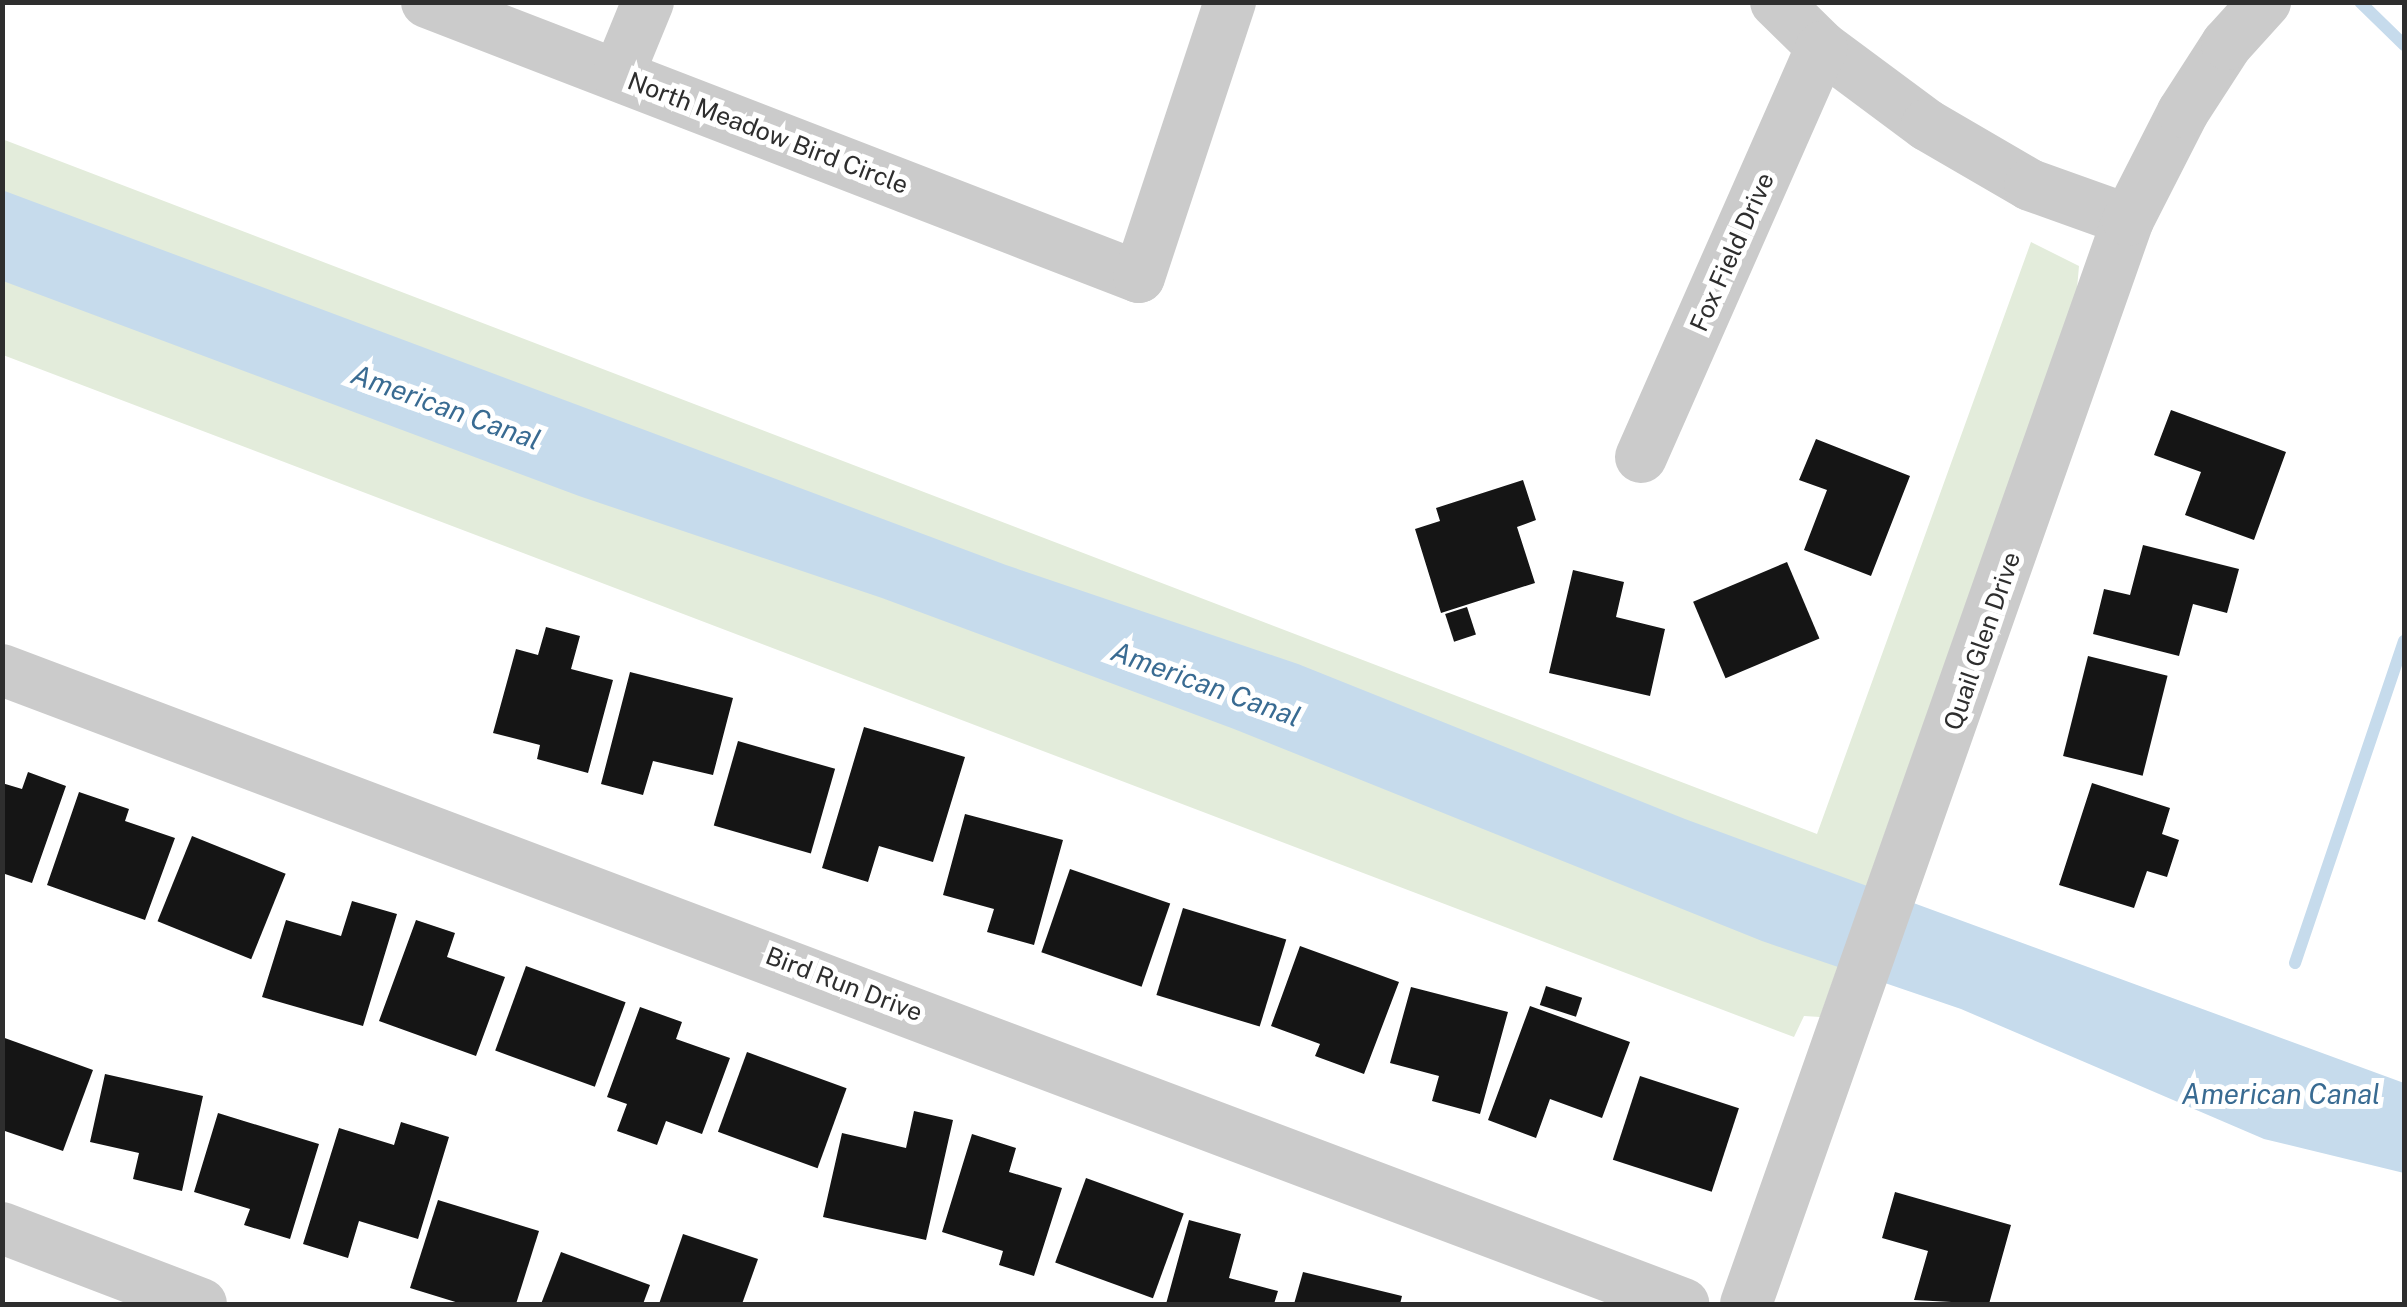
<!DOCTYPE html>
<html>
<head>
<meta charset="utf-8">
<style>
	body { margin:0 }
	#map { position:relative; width:2407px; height:1307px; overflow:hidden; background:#fff; font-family:"Public Sans",sans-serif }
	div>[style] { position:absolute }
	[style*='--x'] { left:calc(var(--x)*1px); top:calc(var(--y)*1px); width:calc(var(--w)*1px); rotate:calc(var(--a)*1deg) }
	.green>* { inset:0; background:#e3ecdb }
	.water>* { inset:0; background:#c6dbec }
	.stream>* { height:12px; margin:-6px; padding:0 6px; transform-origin:6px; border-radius:6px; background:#c6dbec }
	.building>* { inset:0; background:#151515; transform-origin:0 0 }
	.minor>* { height:52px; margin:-26px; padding:0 26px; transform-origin:26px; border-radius:26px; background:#cbcbcb }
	span { translate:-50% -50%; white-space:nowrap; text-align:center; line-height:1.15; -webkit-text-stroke:10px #fff; paint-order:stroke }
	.street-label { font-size:25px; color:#2e2e2e }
	.water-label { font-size:28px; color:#396b92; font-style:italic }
	.frame { position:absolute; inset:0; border:5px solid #2e2e2e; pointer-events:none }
</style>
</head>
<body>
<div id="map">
	<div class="green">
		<i style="clip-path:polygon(2px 139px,1817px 834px,2031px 242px,2079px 266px,2077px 289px,1820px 1017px,1804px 1016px,1794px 1037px,3px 355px)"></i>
	</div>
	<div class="water">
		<i style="clip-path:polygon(2px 190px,1006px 565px,1298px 664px,1685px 819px,2404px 1083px,2404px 1173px,2264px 1139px,1961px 1009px,1762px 941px,1234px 729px,882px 598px,579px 496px,3px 281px)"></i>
	</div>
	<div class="stream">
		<i style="--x:2360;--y:2;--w:62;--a:44.3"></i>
		<i style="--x:2295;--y:963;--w:340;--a:-71.3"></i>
	</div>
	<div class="building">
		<i style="clip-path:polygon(2171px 410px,2286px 452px,2254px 540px,2185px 515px,2201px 472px,2154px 455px)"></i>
		<i style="clip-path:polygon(1816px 439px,1910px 476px,1871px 576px,1804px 550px,1827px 490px,1799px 480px)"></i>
		<i style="clip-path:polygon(1523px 480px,1536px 520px,1517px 527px,1535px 583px,1441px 613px,1415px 529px,1440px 521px,1436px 508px)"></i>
		<i style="clip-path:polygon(2143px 545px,2239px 569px,2227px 613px,2193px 604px,2179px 656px,2093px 634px,2104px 589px,2130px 595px)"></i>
		<i style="left:1787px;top:562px;width:83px;height:102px;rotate:67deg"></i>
		<i style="clip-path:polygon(1573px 570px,1624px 582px,1616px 617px,1665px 629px,1650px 696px,1549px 673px)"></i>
		<i style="left:1467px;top:607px;width:29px;height:23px;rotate:72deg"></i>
		<i style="clip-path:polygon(546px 627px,580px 636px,571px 669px,613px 680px,588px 773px,537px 759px,540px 745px,493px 733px,516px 649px,538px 655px)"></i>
		<i style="left:2088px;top:656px;width:82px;height:103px;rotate:14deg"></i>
		<i style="clip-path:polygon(630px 672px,733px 698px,713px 775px,653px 761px,643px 795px,601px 784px)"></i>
		<i style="clip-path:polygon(864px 727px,965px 757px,933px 862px,879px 846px,868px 882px,822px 868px)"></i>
		<i style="left:738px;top:741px;width:101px;height:88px;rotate:16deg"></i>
		<i style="clip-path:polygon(28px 772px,66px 786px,32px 883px,2px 873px,2px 783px,22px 789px)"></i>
		<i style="clip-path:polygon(2092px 783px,2170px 808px,2162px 834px,2179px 840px,2167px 877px,2147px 871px,2134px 908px,2059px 885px)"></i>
		<i style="clip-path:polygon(79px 792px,129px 809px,125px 821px,175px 838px,145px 920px,47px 885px)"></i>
		<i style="clip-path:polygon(965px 814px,1063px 840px,1034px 945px,987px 932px,994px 909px,943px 895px)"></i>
		<i style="left:192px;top:836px;width:101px;height:92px;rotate:22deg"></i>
		<i style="left:1070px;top:869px;width:106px;height:88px;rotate:19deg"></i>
		<i style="clip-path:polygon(352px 901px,397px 914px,363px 1026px,262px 997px,286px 920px,341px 936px)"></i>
		<i style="left:1183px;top:908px;width:108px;height:91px;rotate:17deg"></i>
		<i style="clip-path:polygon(416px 920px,455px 933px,447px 957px,505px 977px,476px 1056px,379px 1021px)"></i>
		<i style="clip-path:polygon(1300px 946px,1399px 982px,1364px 1074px,1315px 1056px,1320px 1044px,1271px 1026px)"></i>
		<i style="left:526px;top:966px;width:106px;height:90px;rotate:20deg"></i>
		<i style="left:1546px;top:986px;width:38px;height:20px;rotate:18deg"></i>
		<i style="clip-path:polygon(1411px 987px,1508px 1012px,1480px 1114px,1432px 1101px,1439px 1076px,1390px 1063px)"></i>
		<i style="clip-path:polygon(1530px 1006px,1630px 1042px,1602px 1118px,1550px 1099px,1536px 1138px,1488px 1120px)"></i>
		<i style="clip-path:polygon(640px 1007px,682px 1022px,676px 1039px,730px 1058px,702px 1134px,666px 1121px,657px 1145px,617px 1131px,627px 1104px,607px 1097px)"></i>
		<i style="clip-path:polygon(2px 1037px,93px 1070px,63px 1151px,2px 1130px)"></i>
		<i style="left:747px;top:1052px;width:106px;height:85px;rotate:20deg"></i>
		<i style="clip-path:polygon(105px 1074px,203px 1096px,182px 1191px,133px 1179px,139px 1153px,90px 1142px)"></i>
		<i style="left:1640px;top:1076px;width:104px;height:88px;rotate:18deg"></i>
		<i style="clip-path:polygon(914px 1111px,953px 1120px,926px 1240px,823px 1217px,842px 1133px,906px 1148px)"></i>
		<i style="clip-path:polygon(218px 1113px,319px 1144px,290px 1239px,244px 1225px,250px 1209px,194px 1192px)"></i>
		<i style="clip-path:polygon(401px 1122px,449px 1137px,418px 1239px,359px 1221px,348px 1258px,303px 1244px,339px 1128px,394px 1145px)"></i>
		<i style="clip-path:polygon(972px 1134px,1016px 1148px,1009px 1172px,1062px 1188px,1034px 1276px,999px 1265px,1003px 1251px,942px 1232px)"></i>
		<i style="left:1086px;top:1178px;width:104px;height:90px;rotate:20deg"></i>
		<i style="clip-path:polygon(1895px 1192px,2011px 1225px,1989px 1304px,1914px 1300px,1928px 1251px,1882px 1238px)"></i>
		<i style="clip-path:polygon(438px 1200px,539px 1231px,516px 1304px,462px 1304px,410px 1288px)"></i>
		<i style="clip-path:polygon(1189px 1220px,1241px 1234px,1229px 1278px,1278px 1291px,1274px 1304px,1166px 1304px)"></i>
		<i style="clip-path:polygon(683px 1234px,758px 1259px,742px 1304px,659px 1304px)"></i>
		<i style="clip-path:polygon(561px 1252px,650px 1285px,643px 1304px,541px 1304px)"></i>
		<i style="clip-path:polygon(1303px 1272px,1402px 1296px,1400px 1304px,1294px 1304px)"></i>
	</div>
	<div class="minor">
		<i style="--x:427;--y:2;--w:763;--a:21.12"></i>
		<i style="--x:1139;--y:277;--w:290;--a:-71.7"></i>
		<i style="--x:1776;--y:2;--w:64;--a:44.4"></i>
		<i style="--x:1822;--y:47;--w:131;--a:36.6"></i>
		<i style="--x:1927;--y:125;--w:119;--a:30.2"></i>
		<i style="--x:2030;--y:185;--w:104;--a:19.7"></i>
		<i style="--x:618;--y:75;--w:79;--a:-67.7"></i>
		<i style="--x:1641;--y:457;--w:448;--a:-66.2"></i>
		<i style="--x:2;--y:670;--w:1797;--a:20.66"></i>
		<i style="--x:2;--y:1228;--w:213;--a:20.9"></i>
		<i style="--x:1746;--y:1304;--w:1149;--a:-70.59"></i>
		<i style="--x:2128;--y:220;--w:121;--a:-63"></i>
		<i style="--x:2183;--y:112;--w:81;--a:-57.1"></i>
		<i style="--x:2227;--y:44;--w:57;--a:-47.9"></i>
	</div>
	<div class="street-label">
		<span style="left:768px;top:133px;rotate:21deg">North Meadow Bird Circle</span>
		<span style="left:1732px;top:252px;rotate:-66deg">Fox Field Drive</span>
		<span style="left:1982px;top:641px;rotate:-71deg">Quail Glen Drive</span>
		<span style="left:844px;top:984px;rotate:21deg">Bird Run Drive</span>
	</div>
	<div class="water-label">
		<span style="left:446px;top:407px;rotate:20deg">American Canal</span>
		<span style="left:1206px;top:684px;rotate:20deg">American Canal</span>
		<span style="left:2281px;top:1094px">American Canal</span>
	</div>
	<div class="frame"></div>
</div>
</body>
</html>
